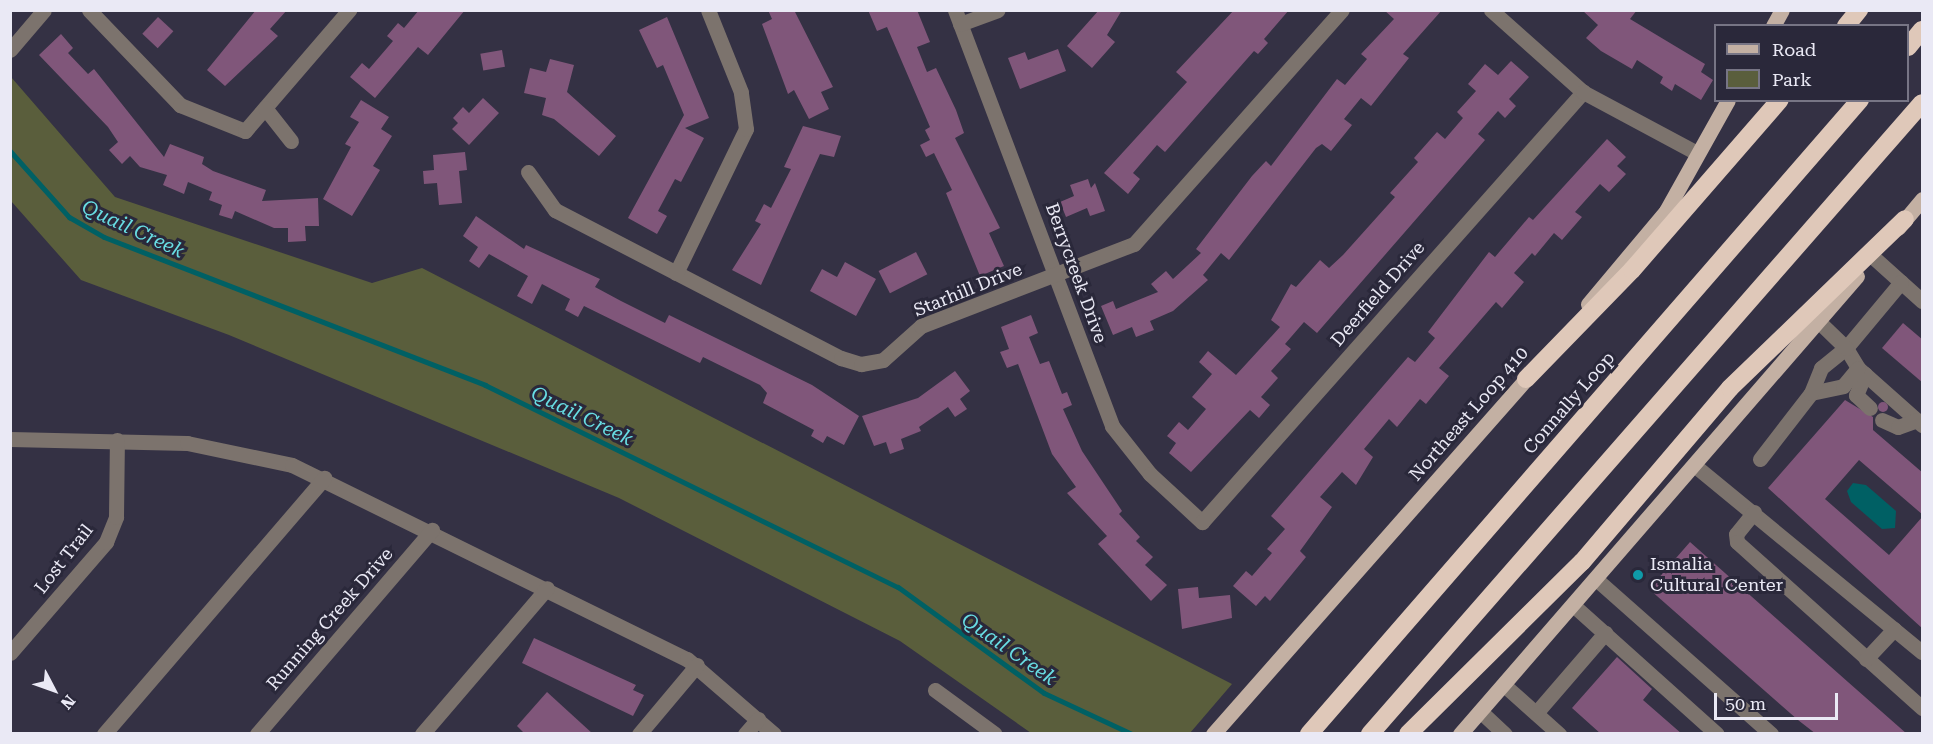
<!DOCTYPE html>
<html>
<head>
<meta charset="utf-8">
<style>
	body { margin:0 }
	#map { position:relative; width:1933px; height:744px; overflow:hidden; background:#343144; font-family:"Roboto Serif",serif }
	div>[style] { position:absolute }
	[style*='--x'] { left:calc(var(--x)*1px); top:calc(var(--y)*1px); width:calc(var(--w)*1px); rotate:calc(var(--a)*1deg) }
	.green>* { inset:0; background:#5a5e3c }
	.water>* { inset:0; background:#006064 }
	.stream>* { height:5px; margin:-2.5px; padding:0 2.5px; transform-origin:2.5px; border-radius:2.5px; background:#006064 }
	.building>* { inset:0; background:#80567a; transform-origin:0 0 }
	.round { border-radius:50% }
	.minor>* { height:15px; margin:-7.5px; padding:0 7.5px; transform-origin:7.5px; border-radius:7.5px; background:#7c736d }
	.major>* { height:15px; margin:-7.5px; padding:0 7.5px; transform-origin:7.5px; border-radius:7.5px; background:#c3b0a3 }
	.highway>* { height:18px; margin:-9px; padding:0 9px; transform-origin:9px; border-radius:9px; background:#dfc8b9 }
	.dots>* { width:16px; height:16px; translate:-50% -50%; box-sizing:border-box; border:3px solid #2a283a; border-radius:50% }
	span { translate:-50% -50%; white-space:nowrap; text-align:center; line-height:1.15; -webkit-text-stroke:6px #2a283a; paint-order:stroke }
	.street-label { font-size:18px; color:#eae9f5 }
	.poi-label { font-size:18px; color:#eae9f5 }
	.left { translate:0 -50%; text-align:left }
	.water-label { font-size:20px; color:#68dde3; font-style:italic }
	.frame { position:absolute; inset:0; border:12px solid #eae9f5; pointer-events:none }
	.legend { position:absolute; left:1714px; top:24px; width:195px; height:78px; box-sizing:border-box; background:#2a283a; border:2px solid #777585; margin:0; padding:8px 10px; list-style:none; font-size:18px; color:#eae9f5 }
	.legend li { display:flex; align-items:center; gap:12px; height:30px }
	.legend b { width:30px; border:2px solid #777585 }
	.north { position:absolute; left:24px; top:660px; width:60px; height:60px; -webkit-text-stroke:4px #2a283a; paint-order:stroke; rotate:131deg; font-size:16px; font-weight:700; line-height:24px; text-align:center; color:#eae9f5 }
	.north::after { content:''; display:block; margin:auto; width:21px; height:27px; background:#eae9f5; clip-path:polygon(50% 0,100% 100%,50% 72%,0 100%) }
	.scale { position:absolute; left:1714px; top:693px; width:124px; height:27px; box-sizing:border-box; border:3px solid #eae9f5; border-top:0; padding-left:8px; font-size:18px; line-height:21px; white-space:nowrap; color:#eae9f5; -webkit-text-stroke:4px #2a283a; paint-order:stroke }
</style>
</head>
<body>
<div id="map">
	<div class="green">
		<i style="clip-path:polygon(11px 77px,115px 197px,372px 283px,422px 268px,1232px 684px,1190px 733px,1031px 733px,900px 641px,619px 498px,229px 335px,81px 280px,11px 201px)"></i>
	</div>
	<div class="water">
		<i style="clip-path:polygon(1853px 483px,1866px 485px,1896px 511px,1895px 528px,1882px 529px,1851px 502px,1847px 491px)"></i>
	</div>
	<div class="stream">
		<i style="--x:10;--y:151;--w:89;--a:48.2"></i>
		<i style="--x:69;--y:217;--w:40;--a:29.7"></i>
		<i style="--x:104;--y:237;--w:409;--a:21.2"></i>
		<i style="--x:485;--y:385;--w:460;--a:26.1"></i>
		<i style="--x:898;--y:587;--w:180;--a:36"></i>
		<i style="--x:1044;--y:693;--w:97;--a:25"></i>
	</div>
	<div class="building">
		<i style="clip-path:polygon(256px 10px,287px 10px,270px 29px,278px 36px,225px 86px,207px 70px)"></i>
		<i style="clip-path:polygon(419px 10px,465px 10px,428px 55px,418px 47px,375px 98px,350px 77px,362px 63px,369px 69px,393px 41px,387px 36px,398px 23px,404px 28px)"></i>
		<i style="clip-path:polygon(768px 10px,794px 10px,833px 87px,821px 92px,829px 109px,809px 119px,794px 90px,788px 94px,762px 24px,772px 19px)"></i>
		<i style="clip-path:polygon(868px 10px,917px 10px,930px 42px,917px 47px,927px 72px,936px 68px,956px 110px,964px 133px,955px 138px,1000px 228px,989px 233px,1004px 266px,980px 276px,946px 193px,952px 190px,934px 153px,926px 157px,920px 145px,930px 140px,925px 130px,930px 127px,887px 27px,877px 31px)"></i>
		<i style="clip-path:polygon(1099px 10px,1122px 10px,1107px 35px,1115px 42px,1092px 68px,1067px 46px)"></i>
		<i style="clip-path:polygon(1234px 10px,1289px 10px,1264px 39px,1268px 43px,1258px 54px,1254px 51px,1165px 152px,1157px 145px,1133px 173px,1140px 179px,1128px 194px,1104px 173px,1187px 82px,1176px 72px)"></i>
		<i style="clip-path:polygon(1384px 10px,1442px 10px,1403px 54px,1409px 58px,1371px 106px,1361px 98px,1344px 119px,1352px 125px,1331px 151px,1322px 144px,1316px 148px,1229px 260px,1221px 253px,1203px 275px,1208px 280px,1173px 311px,1150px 321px,1154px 330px,1136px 337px,1132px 327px,1113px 335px,1101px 306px,1113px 301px,1116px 309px,1158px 292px,1151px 284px,1166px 271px,1173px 279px,1201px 253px,1196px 249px,1252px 176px,1266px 161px,1271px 166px,1337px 79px,1345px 85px,1367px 59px,1361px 54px,1394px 19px)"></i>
		<i style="clip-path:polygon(1582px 10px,1637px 10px,1630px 19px,1705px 64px,1701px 72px,1713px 80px,1701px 100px,1675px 84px,1672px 91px,1660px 83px,1663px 77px,1637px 60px,1632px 69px,1601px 51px,1586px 38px,1598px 25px)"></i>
		<i style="left:158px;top:17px;width:21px;height:23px;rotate:43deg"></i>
		<i style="clip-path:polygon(667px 17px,709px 118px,685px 128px,704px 138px,681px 182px,675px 179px,658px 211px,667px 216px,657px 234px,628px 218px,684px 115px,663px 65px,657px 68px,639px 30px)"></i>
		<i style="clip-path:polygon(61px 34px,73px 48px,68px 53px,88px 74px,94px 69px,164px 157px,170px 144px,204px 157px,202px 164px,213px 171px,266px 190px,262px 201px,318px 198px,319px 226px,305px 226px,306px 241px,288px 242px,288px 228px,274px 228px,235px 211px,232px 219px,219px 215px,222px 205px,209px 200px,212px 192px,188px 182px,184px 194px,163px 185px,167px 175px,140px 167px,130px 156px,122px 164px,109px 150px,118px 142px,108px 127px,39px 55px)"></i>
		<i style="clip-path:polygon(1058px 49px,1066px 71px,1020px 89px,1008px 58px,1025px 52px,1028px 60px)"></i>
		<i style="left:502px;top:50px;width:17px;height:22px;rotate:80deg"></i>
		<i style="clip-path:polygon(550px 59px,574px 65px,567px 92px,616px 136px,599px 156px,554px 119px,542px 115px,546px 98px,524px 93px,530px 68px,546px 72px)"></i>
		<i style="clip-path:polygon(1511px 61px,1529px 77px,1509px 99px,1516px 106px,1505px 118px,1498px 111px,1478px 134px,1485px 140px,1317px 333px,1304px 322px,1285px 344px,1291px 349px,1271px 371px,1278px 378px,1261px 397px,1270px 405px,1259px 418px,1250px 410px,1191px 472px,1169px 453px,1176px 443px,1167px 436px,1179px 422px,1188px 430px,1206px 409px,1192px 397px,1212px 374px,1199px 362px,1208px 351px,1236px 375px,1280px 327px,1271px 320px,1291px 284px,1296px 287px,1320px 260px,1329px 268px,1343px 255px,1395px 197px,1390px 193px,1418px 162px,1414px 158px,1437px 132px,1445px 139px,1463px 118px,1457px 112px,1476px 91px,1468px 84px,1485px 64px,1498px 75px)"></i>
		<i style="clip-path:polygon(483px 98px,499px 113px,469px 145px,452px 129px,458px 123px,453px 118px,463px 107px,469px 113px)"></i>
		<i style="clip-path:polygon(361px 100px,389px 117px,381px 129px,392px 136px,373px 166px,380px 170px,352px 216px,323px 199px,351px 147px,345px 144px,359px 122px,350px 117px)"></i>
		<i style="clip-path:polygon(803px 126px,841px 136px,834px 157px,820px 154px,761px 285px,732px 270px,761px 224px,755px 221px,764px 204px,771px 208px,791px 169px,784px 167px)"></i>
		<i style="clip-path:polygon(1607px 139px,1626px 157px,1617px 166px,1626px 174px,1609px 192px,1600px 184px,1575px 212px,1582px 217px,1562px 240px,1554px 233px,1535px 256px,1532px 253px,1514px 273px,1524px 282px,1502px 308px,1496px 302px,1439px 368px,1449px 376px,1426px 404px,1420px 399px,1397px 427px,1389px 419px,1364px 449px,1373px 457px,1356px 485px,1342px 472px,1320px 497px,1332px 507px,1300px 551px,1306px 557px,1270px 601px,1265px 596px,1256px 606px,1233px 586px,1246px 571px,1252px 576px,1272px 553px,1267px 549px,1285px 529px,1271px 516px,1408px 357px,1415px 362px,1435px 338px,1428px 332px,1489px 252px,1495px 257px,1529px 217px,1533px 220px)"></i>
		<i style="clip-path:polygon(465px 152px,467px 170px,459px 171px,462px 203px,439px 205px,437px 183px,424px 184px,423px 171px,434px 170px,433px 155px)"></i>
		<i style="clip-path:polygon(1088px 179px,1091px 188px,1095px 183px,1105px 211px,1090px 216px,1087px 208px,1066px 217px,1060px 202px,1074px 196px,1070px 185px)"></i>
		<i style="clip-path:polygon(476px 216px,524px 249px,526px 245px,600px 279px,595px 287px,621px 301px,665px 323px,669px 315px,812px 385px,859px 416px,844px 445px,827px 436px,823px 443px,811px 436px,814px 430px,763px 403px,767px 393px,760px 385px,703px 357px,700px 363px,584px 306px,578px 317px,565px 310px,570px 299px,542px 284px,532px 304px,517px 296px,528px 276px,489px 254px,479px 268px,469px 261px,478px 247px,463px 236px)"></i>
		<i style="left:916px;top:252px;width:25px;height:42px;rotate:63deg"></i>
		<i style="clip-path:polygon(845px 262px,876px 279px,856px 316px,810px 291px,822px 269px,837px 277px)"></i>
		<i style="clip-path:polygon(1031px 315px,1038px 333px,1029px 337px,1040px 364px,1049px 361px,1062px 394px,1067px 392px,1072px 405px,1063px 409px,1082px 451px,1122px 511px,1119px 514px,1140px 537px,1136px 541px,1153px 557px,1145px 565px,1167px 585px,1151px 601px,1098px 544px,1107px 536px,1067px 493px,1076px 487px,1052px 454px,1018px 364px,1007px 368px,1000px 352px,1009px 349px,1001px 327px)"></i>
		<i style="clip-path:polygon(1903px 323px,1923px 340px,1923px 383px,1882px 348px)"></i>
		<i style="clip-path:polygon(955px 371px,970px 391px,960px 399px,967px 409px,955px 417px,948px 407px,919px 427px,921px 431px,901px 439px,904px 449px,890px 454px,886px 442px,874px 446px,862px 416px,918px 398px)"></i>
		<i style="clip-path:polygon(1845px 400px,1873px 417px,1873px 430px,1923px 473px,1923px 515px,1859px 460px,1825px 499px,1889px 555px,1923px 516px,1923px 629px,1768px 488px)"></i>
		<i class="round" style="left:1878px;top:402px;width:10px;height:10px"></i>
		<i style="clip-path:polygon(1690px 542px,1848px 682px,1907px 734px,1816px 734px,1798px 720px,1649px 589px)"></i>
		<i style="clip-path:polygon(1198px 587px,1199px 598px,1230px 595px,1232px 618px,1182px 629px,1178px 589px)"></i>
		<i style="clip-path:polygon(534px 638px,636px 685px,633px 690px,644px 695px,633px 716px,522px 663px)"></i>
		<i style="clip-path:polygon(1617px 657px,1652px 689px,1643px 700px,1682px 734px,1601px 734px,1572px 708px)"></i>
		<i style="clip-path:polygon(547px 692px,593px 734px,525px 734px,517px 726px)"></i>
	</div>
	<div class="minor">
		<i style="--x:89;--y:10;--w:132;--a:46.2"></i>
		<i style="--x:180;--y:105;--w:70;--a:21.8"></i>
		<i style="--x:245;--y:131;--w:160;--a:-49.3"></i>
		<i style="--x:955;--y:10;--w:445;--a:69.3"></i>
		<i style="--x:1112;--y:426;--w:61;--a:51.6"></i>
		<i style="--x:1150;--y:474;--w:71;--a:42.7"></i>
		<i style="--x:1202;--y:522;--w:575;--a:-48.46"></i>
		<i style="--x:1491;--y:10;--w:123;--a:41.7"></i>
		<i style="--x:1583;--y:92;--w:129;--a:28.2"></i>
		<i style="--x:960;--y:24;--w:40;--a:-20.2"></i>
		<i style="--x:10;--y:50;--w:52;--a:-49.6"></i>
		<i style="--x:265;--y:108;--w:42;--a:51.8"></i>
		<i style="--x:528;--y:172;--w:47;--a:54.6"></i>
		<i style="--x:555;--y:210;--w:322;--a:27.4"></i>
		<i style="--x:841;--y:358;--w:21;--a:17"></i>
		<i style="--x:861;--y:364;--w:22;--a:-10"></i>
		<i style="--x:883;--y:360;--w:51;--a:-41.8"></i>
		<i style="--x:921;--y:326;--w:228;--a:-21.1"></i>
		<i style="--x:1134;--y:244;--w:313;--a:-48.4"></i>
		<i style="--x:1873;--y:257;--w:66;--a:41.9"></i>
		<i style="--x:676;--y:273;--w:160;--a:-64.1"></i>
		<i style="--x:746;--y:129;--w:37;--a:-98"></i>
		<i style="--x:741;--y:92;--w:88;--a:-111.9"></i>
		<i style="--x:1901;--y:282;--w:86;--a:129.8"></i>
		<i style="--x:1846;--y:348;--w:23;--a:59"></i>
		<i style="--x:1858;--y:368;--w:86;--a:41.7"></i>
		<i style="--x:1865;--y:374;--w:23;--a:113"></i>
		<i style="--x:1856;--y:395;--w:19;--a:43"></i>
		<i style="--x:1811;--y:393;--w:33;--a:-12"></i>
		<i style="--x:1843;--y:386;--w:23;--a:-50"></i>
		<i style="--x:1882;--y:420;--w:17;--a:24"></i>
		<i style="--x:1898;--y:427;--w:20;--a:-20"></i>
		<i style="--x:10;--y:439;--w:177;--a:1.3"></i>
		<i style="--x:187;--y:443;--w:107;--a:11.8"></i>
		<i style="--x:292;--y:465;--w:440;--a:26.2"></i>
		<i style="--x:687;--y:659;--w:115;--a:40.8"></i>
		<i style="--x:1760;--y:459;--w:83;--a:-52.3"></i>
		<i style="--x:1811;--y:393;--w:27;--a:-68"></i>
		<i style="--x:1821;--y:368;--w:32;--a:-39"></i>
		<i style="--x:1846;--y:348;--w:39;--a:-136"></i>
		<i style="--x:1694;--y:465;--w:295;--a:39.4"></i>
		<i style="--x:1754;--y:512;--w:28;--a:129"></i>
		<i style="--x:1736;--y:534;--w:8;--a:83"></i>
		<i style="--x:1737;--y:542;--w:249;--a:41.9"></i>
		<i style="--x:1596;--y:579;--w:234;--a:41.5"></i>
		<i style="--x:1573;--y:605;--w:193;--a:41.9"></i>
		<i style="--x:10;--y:653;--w:147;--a:-49.1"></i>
		<i style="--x:106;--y:542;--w:27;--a:-68"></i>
		<i style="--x:116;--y:517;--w:77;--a:-89.3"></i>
		<i style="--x:1866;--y:659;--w:41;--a:-47"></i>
		<i style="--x:1504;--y:685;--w:74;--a:41.7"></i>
		<i style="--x:935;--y:690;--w:74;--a:36.3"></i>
		<i style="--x:1480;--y:711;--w:34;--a:43"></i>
		<i style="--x:1536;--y:713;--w:106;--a:-49.2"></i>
		<i style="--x:104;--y:734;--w:338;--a:-49.3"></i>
		<i style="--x:257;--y:734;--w:269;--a:-49.4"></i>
		<i style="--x:422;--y:734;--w:192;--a:-49.4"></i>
		<i style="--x:639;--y:734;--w:90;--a:-50"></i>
		<i style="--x:745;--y:734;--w:20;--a:-49"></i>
	</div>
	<div class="major">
		<i style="--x:1773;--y:26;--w:18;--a:-61"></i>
		<i style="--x:1898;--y:228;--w:38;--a:-50"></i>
		<i style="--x:1588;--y:304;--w:121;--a:-50"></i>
		<i style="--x:1666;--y:211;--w:127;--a:-60.8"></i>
		<i style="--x:1213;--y:734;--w:484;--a:-48.6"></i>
		<i style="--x:1460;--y:734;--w:606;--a:-49.08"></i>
	</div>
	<div class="highway">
		<i style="--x:1846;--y:26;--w:21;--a:-51"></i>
		<i style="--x:1908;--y:47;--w:22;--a:-51"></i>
		<i style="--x:1526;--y:379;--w:152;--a:-45.8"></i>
		<i style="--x:1632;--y:270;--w:225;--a:-49"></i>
		<i style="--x:1309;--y:734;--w:840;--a:-49.01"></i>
		<i style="--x:1370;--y:734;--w:838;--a:-48.82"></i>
		<i style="--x:1408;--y:734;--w:245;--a:-44.7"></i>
		<i style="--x:1582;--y:562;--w:228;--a:-49.6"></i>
		<i style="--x:1730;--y:388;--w:243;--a:-44"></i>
	</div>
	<div class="dots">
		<i style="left:1638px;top:575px;background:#0f9aa8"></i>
	</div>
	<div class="street-label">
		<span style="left:1076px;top:273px;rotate:70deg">Berrycreek Drive</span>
		<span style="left:968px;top:290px;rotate:-22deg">Starhill Drive</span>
		<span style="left:1378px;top:294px;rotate:-49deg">Deerfield Drive</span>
		<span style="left:1569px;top:403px;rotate:-49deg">Connally Loop</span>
		<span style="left:1469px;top:414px;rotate:-49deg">Northeast Loop 410</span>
		<span style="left:64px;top:559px;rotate:-52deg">Lost Trail</span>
		<span style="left:330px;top:619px;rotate:-49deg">Running Creek Drive</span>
	</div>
	<div class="poi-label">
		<span class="left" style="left:1650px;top:575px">Ismalia<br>Cultural Center</span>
	</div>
	<div class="water-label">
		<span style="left:133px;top:229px;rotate:25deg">Quail Creek</span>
		<span style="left:582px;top:416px;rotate:26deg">Quail Creek</span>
		<span style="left:1009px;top:649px;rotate:35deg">Quail Creek</span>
	</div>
	<div class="frame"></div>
	<ul class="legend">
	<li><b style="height:8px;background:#c3b0a3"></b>Road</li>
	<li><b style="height:16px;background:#5a5e3c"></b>Park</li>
	</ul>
	<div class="north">N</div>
	<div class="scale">50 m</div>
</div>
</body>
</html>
